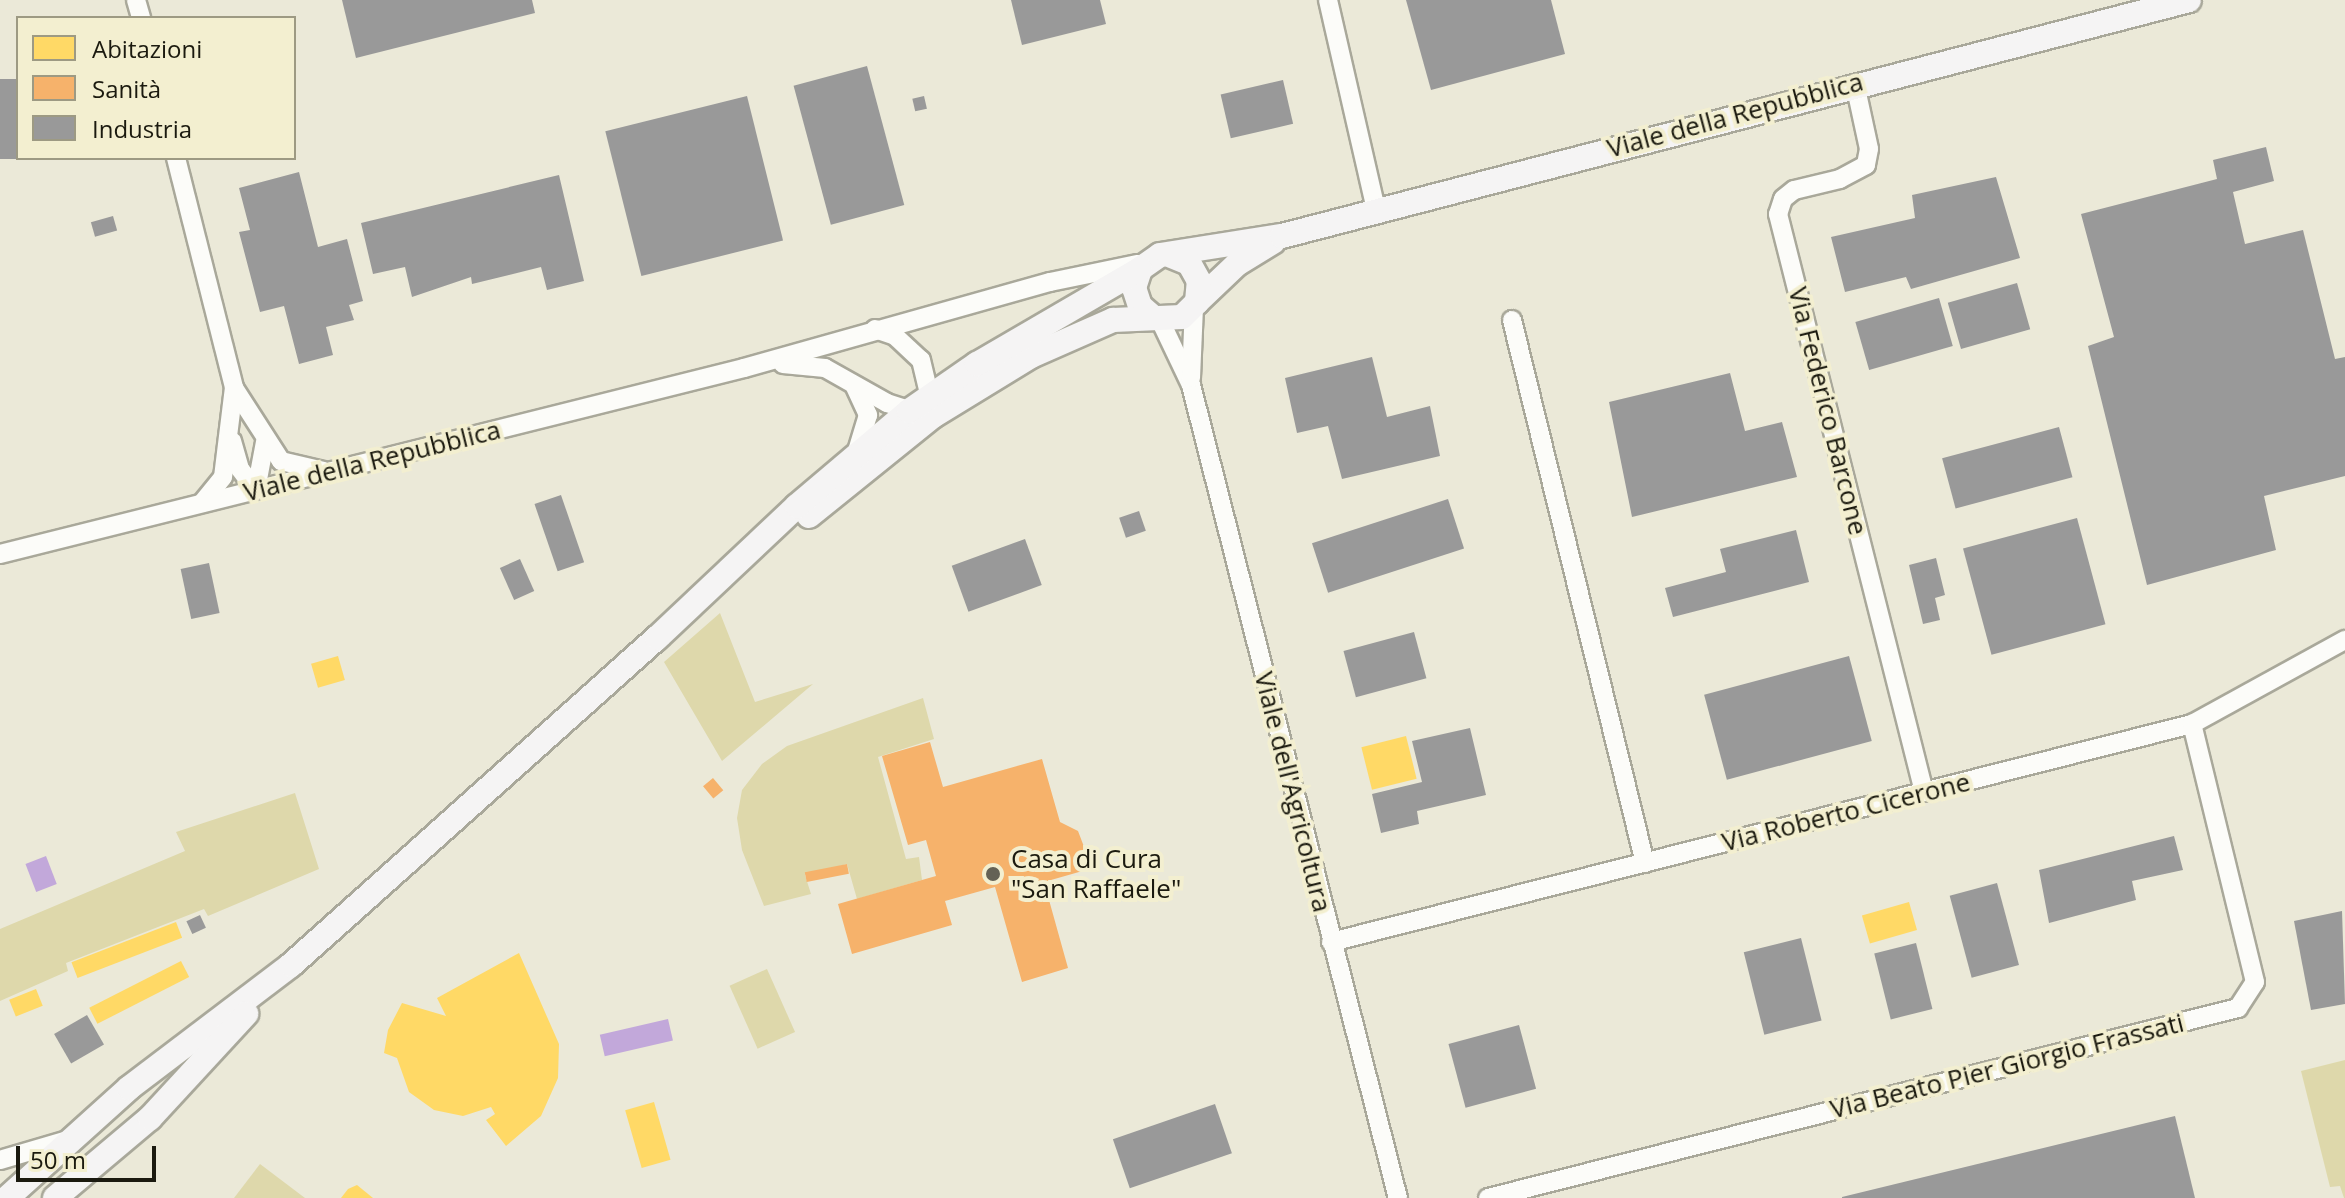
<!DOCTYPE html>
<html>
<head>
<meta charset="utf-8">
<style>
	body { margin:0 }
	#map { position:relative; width:2345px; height:1198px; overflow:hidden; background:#ebe9d8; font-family:"Open Sans",sans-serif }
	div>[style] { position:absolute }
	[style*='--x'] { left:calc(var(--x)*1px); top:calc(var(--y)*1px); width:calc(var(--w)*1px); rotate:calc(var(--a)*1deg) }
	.green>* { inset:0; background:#ded8ab; transform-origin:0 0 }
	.water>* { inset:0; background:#c2a8da; transform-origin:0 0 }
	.homes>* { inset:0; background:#ffd966; transform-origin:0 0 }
	.health>* { inset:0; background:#f6b26b; transform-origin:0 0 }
	.industry>* { inset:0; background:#999; transform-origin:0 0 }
	.roads { filter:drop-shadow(2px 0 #a9a89a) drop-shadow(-2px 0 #a9a89a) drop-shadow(0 2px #a9a89a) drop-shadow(0 -2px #a9a89a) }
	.minor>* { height:18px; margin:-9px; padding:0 9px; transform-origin:9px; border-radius:9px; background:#fcfcf9 }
	.major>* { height:24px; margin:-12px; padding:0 12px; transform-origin:12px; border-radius:12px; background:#f5f4f4 }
	.dots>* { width:22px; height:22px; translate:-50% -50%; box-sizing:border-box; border:4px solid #f3efd0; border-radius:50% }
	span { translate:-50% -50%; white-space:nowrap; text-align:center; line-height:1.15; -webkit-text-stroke:8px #f3efd0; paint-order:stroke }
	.street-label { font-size:26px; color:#1b1a0f }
	.poi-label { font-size:26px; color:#1b1a0f }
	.left { translate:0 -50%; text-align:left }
	.legend { position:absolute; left:16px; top:16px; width:280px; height:144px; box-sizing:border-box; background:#f3efd0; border:2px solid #9d9a83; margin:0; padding:10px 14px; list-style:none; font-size:24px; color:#1b1a0f }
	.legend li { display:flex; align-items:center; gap:16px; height:40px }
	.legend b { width:40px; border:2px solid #9d9a83 }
	.scale { position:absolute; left:16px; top:1146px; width:140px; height:36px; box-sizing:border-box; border:4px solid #1b1a0f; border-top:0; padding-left:10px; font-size:24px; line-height:28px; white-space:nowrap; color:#1b1a0f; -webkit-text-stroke:6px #f3efd0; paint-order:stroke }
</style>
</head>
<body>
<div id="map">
	<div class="green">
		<i style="clip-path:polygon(720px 613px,755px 702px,813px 684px,722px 761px,664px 662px)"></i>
		<i style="clip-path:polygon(923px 698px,934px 739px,878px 757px,906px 859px,919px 857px,922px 880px,857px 899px,847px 864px,805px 875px,811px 894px,764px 906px,742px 850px,737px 818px,742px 790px,762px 764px,787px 746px)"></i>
		<i style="clip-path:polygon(295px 793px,319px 869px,208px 916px,204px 909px,66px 963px,68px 971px,0 1001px,0 929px,185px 851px,176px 832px)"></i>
		<i style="left:767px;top:969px;width:69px;height:41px;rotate:66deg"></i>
		<i style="clip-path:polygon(2345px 1060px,2345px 1198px,2344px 1198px,2340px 1186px,2330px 1187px,2301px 1071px)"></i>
		<i style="clip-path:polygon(260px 1164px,305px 1198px,234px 1198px)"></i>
	</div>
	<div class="water">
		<i style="left:46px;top:856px;width:30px;height:22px;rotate:69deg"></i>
		<i style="left:668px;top:1019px;width:22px;height:70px;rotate:77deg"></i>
	</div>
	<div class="homes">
		<i style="left:338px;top:656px;width:25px;height:28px;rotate:74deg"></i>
		<i style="left:1406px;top:736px;width:44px;height:46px;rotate:76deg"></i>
		<i style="left:1909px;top:902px;width:29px;height:49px;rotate:74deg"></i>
		<i style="left:176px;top:922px;width:17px;height:112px;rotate:69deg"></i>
		<i style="clip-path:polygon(519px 953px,559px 1044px,558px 1078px,541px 1116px,506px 1146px,486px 1120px,495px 1114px,491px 1107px,463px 1116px,434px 1110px,409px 1092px,397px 1058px,384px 1053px,388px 1030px,402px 1003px,446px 1016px,437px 998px)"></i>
		<i style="left:181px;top:961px;width:18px;height:103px;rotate:63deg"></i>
		<i style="left:36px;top:989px;width:18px;height:29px;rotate:68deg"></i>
		<i style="left:654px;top:1102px;width:60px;height:30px;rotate:74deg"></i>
		<i style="clip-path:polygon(357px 1185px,373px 1198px,341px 1198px,348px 1189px)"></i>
	</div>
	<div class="health">
		<i style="clip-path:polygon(930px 742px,943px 787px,1042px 759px,1060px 822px,1078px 831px,1086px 852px,1086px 870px,1044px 882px,1068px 968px,1022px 982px,995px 887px,945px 901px,952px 925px,852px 954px,838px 904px,936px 876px,926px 840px,908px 845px,882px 756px)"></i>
		<i style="left:713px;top:778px;width:16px;height:13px;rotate:50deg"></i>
		<i style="left:847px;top:864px;width:10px;height:43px;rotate:79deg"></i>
	</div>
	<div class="industry">
		<i style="clip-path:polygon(342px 0,532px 0,535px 13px,356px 58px)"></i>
		<i style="clip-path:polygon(1011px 0,1100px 0,1106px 24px,1022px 45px)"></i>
		<i style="clip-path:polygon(1406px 0,1551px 0,1565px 54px,1431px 90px)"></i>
		<i style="left:867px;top:66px;width:144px;height:76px;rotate:75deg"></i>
		<i style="left:18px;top:79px;width:80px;height:19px;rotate:90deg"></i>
		<i style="left:1283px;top:80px;width:45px;height:64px;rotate:77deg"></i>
		<i style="left:747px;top:96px;width:149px;height:146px;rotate:76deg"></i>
		<i style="left:924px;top:96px;width:13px;height:12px;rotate:77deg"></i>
		<i style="clip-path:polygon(2266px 147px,2274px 181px,2233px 192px,2245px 244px,2303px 230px,2335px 359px,2345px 357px,2345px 476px,2264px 496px,2276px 550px,2147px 585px,2088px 346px,2114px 337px,2081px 214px,2217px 179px,2213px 160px)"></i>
		<i style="clip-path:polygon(299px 172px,318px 247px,347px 239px,363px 301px,349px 305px,354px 320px,326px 327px,333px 355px,299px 364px,284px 306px,260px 312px,239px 232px,250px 230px,239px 188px)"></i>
		<i style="clip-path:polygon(559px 175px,584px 281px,547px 290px,541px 267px,472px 284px,471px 277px,412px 297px,405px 267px,373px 274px,361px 223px)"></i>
		<i style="clip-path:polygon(1996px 177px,2020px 258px,1911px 289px,1906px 277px,1845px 292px,1831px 237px,1915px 218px,1912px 195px)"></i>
		<i style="left:113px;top:216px;width:15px;height:23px;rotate:74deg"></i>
		<i style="left:2017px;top:283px;width:48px;height:72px;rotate:74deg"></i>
		<i style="left:1939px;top:298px;width:50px;height:87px;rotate:74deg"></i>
		<i style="clip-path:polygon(1372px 357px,1387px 417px,1430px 406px,1440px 456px,1342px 479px,1328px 426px,1297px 433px,1285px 378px)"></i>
		<i style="clip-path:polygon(1730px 373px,1745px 431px,1782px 422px,1797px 477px,1632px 517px,1609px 402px)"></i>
		<i style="left:2059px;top:427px;width:52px;height:121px;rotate:75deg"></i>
		<i style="left:561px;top:495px;width:71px;height:28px;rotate:71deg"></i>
		<i style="left:1448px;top:499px;width:52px;height:143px;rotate:72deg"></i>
		<i style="left:1139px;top:511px;width:21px;height:21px;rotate:71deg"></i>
		<i style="left:2077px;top:518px;width:110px;height:118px;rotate:75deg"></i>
		<i style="clip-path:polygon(1796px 530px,1809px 582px,1673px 617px,1665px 588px,1726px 572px,1720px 549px)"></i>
		<i style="left:1025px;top:539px;width:49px;height:78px;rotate:70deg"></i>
		<i style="clip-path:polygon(1936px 558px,1945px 595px,1935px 598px,1940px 620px,1923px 624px,1909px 565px)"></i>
		<i style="left:520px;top:559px;width:35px;height:22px;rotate:66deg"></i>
		<i style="left:209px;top:563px;width:51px;height:29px;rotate:78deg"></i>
		<i style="left:1414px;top:632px;width:48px;height:73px;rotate:75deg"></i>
		<i style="left:1849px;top:656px;width:88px;height:150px;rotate:75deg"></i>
		<i style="clip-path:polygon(1470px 728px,1486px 795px,1417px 811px,1419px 824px,1381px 833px,1372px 794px,1422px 782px,1412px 741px)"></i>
		<i style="clip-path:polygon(2174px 836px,2183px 870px,2132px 881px,2136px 900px,2049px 923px,2039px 870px)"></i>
		<i style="left:1997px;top:883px;width:85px;height:49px;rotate:75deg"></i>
		<i style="clip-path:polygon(2342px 911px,2345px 1004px,2311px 1010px,2294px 921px)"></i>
		<i style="left:200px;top:915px;width:14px;height:15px;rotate:65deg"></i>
		<i style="left:1801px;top:938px;width:85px;height:59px;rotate:76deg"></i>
		<i style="left:1916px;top:943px;width:68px;height:43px;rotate:76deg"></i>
		<i style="left:87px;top:1015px;width:34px;height:38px;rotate:60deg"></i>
		<i style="left:1519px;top:1025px;width:66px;height:73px;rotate:75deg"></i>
		<i style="left:1215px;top:1104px;width:52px;height:108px;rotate:71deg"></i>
		<i style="clip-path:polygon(2175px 1116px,2195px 1198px,1842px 1198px,1842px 1197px)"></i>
	</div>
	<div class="roads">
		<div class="minor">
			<i style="--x:136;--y:0;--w:19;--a:74"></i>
			<i style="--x:1328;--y:0;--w:214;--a:77.1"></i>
			<i style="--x:1855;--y:84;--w:66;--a:77.8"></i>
			<i style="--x:1869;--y:149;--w:16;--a:101"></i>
			<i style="--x:1866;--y:165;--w:30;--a:152"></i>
			<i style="--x:1840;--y:179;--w:47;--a:166.6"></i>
			<i style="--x:1794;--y:190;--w:14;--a:141"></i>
			<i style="--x:1783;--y:199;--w:16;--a:108"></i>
			<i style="--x:1778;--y:214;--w:596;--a:75.82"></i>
			<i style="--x:176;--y:158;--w:237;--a:75.8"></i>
			<i style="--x:234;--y:388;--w:87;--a:57.2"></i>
			<i style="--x:281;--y:461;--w:44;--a:13.1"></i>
			<i style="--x:1160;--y:320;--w:72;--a:64.5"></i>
			<i style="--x:1191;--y:385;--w:839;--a:75.72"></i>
			<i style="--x:1512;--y:320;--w:559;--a:76.24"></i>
			<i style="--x:875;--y:329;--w:21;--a:19"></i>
			<i style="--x:895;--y:336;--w:35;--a:43"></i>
			<i style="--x:921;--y:360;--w:47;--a:76.6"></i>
			<i style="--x:783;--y:364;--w:42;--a:5.4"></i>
			<i style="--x:825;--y:368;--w:71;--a:29.4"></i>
			<i style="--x:887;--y:403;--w:32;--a:18"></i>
			<i style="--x:1191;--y:378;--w:71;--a:-87.6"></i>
			<i style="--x:855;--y:387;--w:31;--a:65"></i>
			<i style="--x:868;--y:415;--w:38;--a:107"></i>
			<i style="--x:232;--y:441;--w:29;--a:74"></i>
			<i style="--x:240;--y:469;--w:26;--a:53"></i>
			<i style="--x:256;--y:490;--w:49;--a:-79.4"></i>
			<i style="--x:202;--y:503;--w:33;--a:-51"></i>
			<i style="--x:223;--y:477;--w:90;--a:-83"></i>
			<i style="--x:0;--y:554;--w:767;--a:-14.04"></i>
			<i style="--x:744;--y:368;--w:318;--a:-15.7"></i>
			<i style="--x:1050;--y:282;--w:90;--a:-11.6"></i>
			<i style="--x:1331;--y:942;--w:888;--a:-14.21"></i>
			<i style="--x:2192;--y:724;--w:175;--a:-28.8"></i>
			<i style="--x:0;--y:1160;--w:71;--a:-16.4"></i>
			<i style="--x:1488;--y:1198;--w:774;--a:-14.22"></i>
			<i style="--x:2238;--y:1008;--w:31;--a:-57"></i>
			<i style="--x:2255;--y:982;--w:266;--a:-103.7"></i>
		</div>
		<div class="major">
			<i style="--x:1197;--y:302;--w:55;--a:-43.5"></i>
			<i style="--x:1237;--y:264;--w:42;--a:-31.4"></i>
			<i style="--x:1154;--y:318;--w:18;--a:-139"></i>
			<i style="--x:1140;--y:306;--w:19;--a:-108"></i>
			<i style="--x:1134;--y:288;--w:20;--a:-72"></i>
			<i style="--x:1140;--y:269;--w:24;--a:-35"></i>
			<i style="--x:1160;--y:255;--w:123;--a:-8.9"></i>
			<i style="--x:1282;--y:236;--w:937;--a:-14.58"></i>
			<i style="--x:809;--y:516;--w:159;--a:-38.9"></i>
			<i style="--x:933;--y:416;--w:115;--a:-31.5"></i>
			<i style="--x:1031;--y:356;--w:90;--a:-23.7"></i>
			<i style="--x:1113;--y:320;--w:69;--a:-2.5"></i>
			<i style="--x:1182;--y:317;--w:21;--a:-45"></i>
			<i style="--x:1197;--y:302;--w:21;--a:-85"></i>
			<i style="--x:1199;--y:281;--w:21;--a:-119"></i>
			<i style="--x:1189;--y:263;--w:22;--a:-158"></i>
			<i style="--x:7;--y:1198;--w:164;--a:-42"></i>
			<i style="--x:129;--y:1088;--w:203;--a:-37.2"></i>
			<i style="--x:291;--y:965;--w:491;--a:-41.8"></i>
			<i style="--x:657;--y:638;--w:192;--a:-43.3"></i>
			<i style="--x:797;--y:506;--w:147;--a:-40.3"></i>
			<i style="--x:909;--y:411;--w:83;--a:-34.7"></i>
			<i style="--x:977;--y:364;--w:189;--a:-30.2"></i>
			<i style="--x:55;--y:1198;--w:124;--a:-40.1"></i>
			<i style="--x:150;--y:1118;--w:142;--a:-47.3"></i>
		</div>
	</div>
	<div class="dots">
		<i style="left:993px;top:874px;background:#646255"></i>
	</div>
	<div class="street-label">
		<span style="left:1735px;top:115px;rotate:-15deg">Viale della Repubblica</span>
		<span style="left:1828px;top:411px;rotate:76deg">Via Federico Barcone</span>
		<span style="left:372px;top:461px;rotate:-14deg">Viale della Repubblica</span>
		<span style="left:1293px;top:792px;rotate:76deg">Viale dell'Agricoltura</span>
		<span style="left:1846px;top:812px;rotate:-14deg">Via Roberto Cicerone</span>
		<span style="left:2007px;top:1066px;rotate:-14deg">Via Beato Pier Giorgio Frassati</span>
	</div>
	<div class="poi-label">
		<span class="left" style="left:1011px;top:874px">Casa di Cura<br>"San Raffaele"</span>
	</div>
	<ul class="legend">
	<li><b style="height:22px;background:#ffd966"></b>Abitazioni</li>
	<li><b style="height:22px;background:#f6b26b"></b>Sanità</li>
	<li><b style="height:22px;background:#999"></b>Industria</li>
	</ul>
	<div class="scale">50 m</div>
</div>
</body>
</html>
